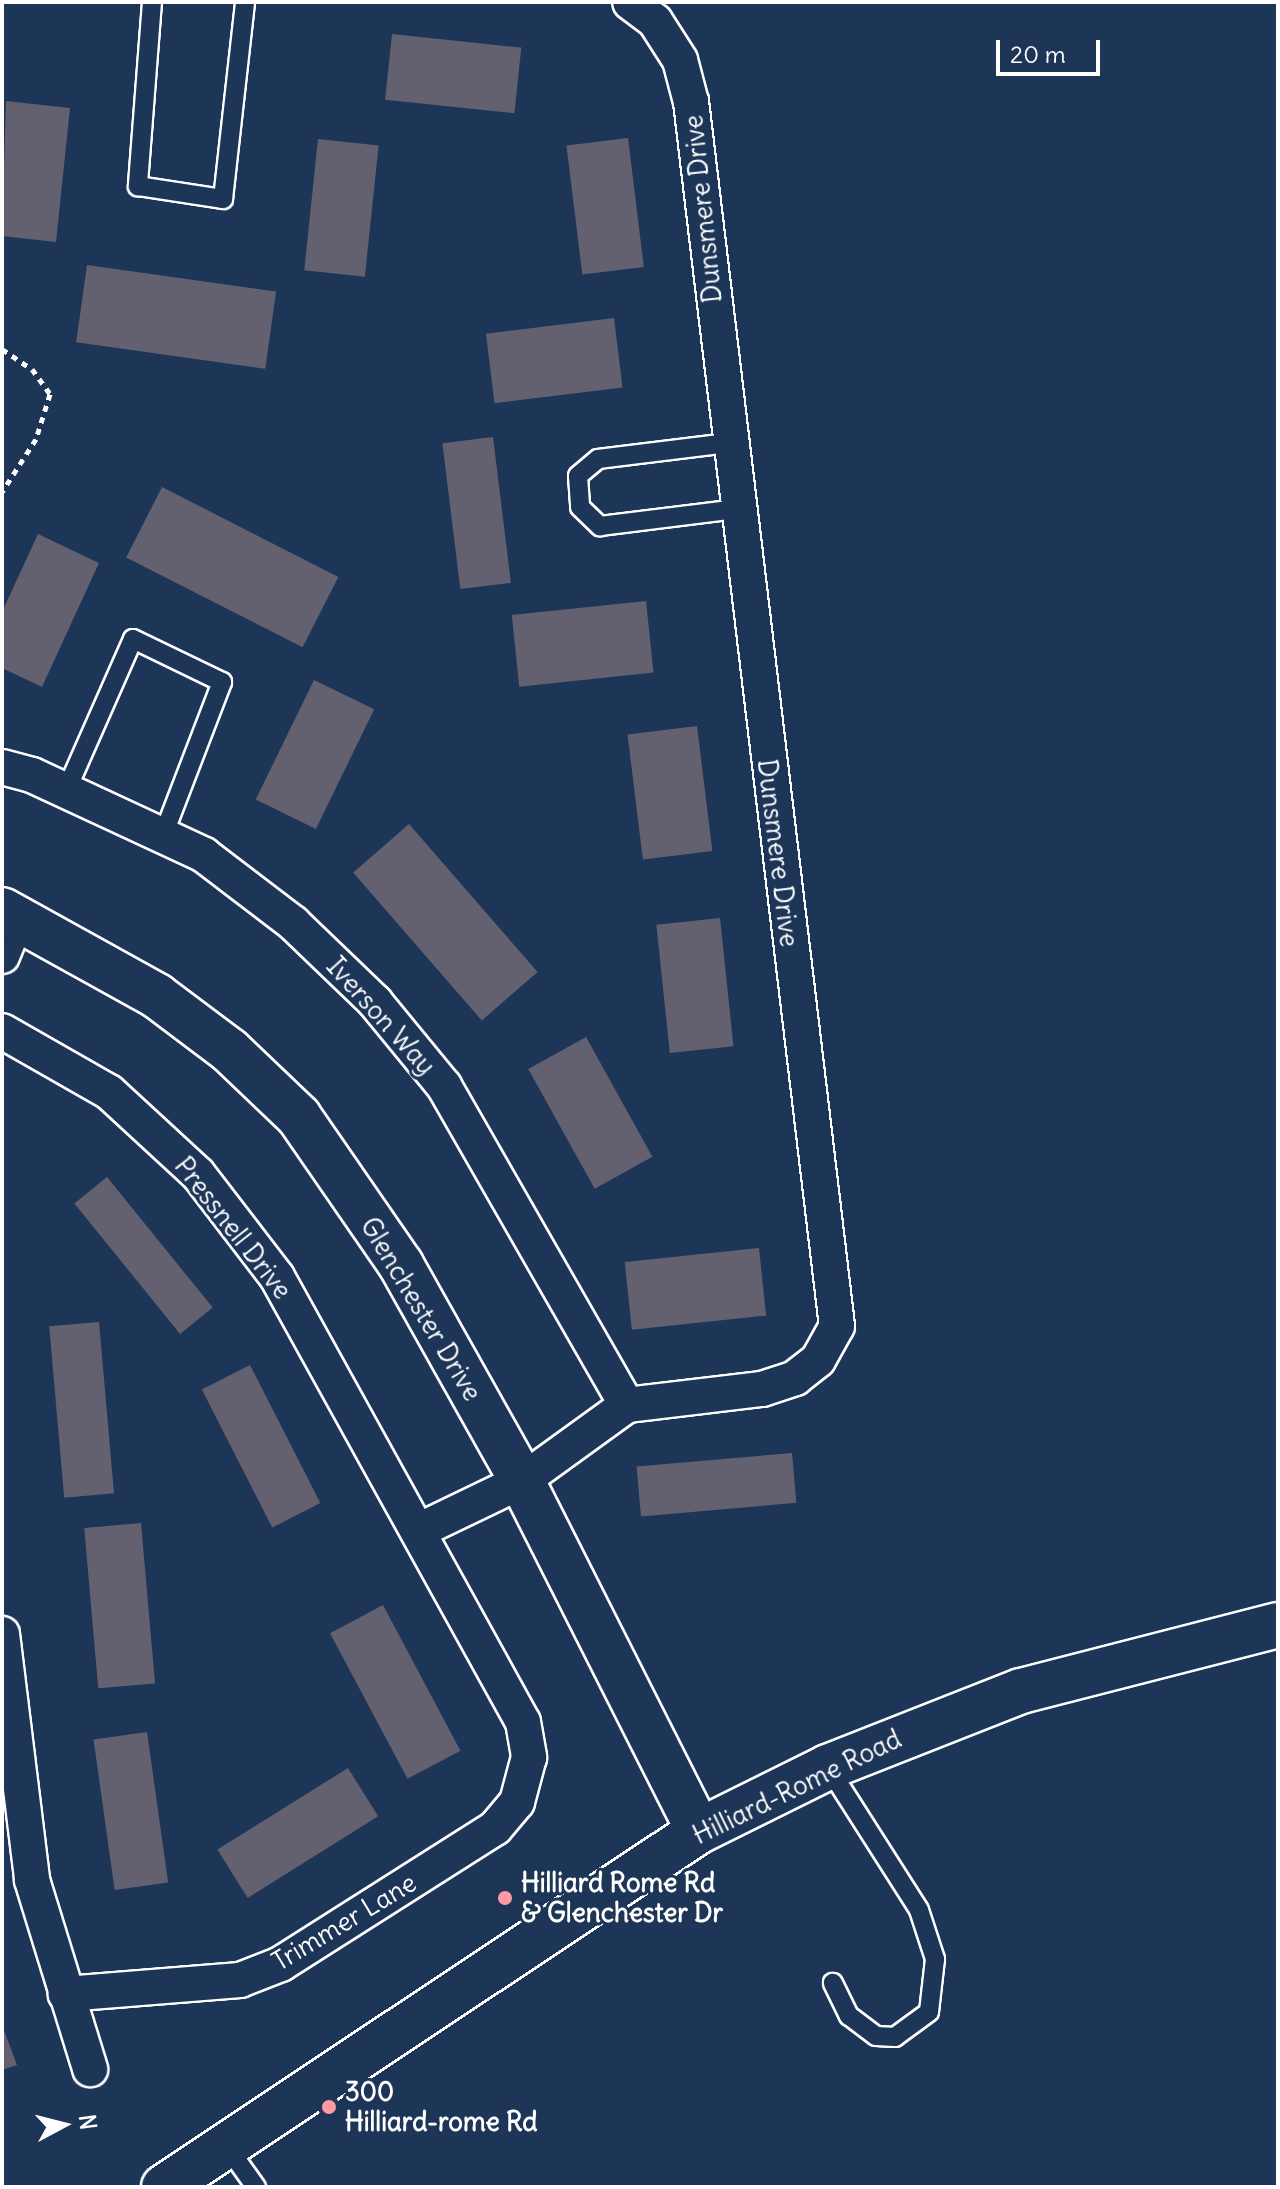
<!DOCTYPE html>
<html>
<head>
<meta charset="utf-8">
<style>
	body { margin:0 }
	#map { position:relative; width:1280px; height:2189px; overflow:hidden; background:#1d3557; font-family:Delius,sans-serif }
	div>[style] { position:absolute }
	[style*='--x'] { left:calc(var(--x)*1px); top:calc(var(--y)*1px); width:calc(var(--w)*1px); rotate:calc(var(--a)*1deg) }
	.building>* { inset:0; background:#63606f; transform-origin:0 0 }
	.path>* { height:5px; margin-top:-2.5px; transform-origin:0; background:repeating-linear-gradient(90deg,#fff 0 6px,transparent 0 12px) }
	.roads { filter:drop-shadow(2px 0 #fff) drop-shadow(-2px 0 #fff) drop-shadow(0 2px #fff) drop-shadow(0 -2px #fff) }
	.lane>* { height:18px; margin:-9px; padding:0 9px; transform-origin:9px; border-radius:9px; background:#1d3557 }
	.street>* { height:34px; margin:-17px; padding:0 17px; transform-origin:17px; border-radius:17px; background:#1d3557 }
	.secondary>* { height:44px; margin:-22px; padding:0 22px; transform-origin:22px; border-radius:22px; background:#1d3557 }
	.dots>* { width:22px; height:22px; translate:-50% -50%; box-sizing:border-box; border:4px solid #1d3557; border-radius:50% }
	span { translate:-50% -50%; white-space:nowrap; text-align:center; line-height:1.15; -webkit-text-stroke:6px #1d3557; paint-order:stroke }
	.street-label { font-size:26px; color:#fff }
	.poi-label { font-size:26px; color:#fff; font-weight:700 }
	.left { translate:0 -50%; text-align:left }
	.frame { position:absolute; inset:0; border:4px solid #fff; pointer-events:none }
	.north { position:absolute; left:24px; top:2085px; width:80px; height:80px; -webkit-text-stroke:6px #1d3557; paint-order:stroke; rotate:83deg; font-size:22px; font-weight:700; line-height:32px; text-align:center; color:#fff }
	.north::after { content:''; display:block; margin:auto; width:28px; height:36px; background:#fff; clip-path:polygon(50% 0,100% 100%,50% 72%,0 100%) }
	.scale { position:absolute; left:996px; top:40px; width:104px; height:36px; box-sizing:border-box; border:4px solid #fff; border-top:0; padding-left:10px; font-size:24px; line-height:28px; white-space:nowrap; color:#fff; -webkit-text-stroke:6px #1d3557; paint-order:stroke }
</style>
</head>
<body>
<div id="map">
	<div class="building">
		<i style="left:392px;top:34px;width:130px;height:66px;rotate:6deg"></i>
		<i style="clip-path:polygon(6px 101px,70px 108px,56px 242px,2px 236px)"></i>
		<i style="left:628px;top:138px;width:130px;height:62px;rotate:83deg"></i>
		<i style="left:318px;top:139px;width:61px;height:132px;rotate:6deg"></i>
		<i style="left:87px;top:265px;width:191px;height:78px;rotate:8deg"></i>
		<i style="left:614px;top:318px;width:70px;height:129px;rotate:83deg"></i>
		<i style="left:493px;top:437px;width:147px;height:51px;rotate:83deg"></i>
		<i style="left:162px;top:487px;width:198px;height:79px;rotate:27deg"></i>
		<i style="clip-path:polygon(38px 534px,99px 563px,42px 687px,2px 668px,2px 612px)"></i>
		<i style="left:646px;top:601px;width:72px;height:135px;rotate:84deg"></i>
		<i style="left:314px;top:680px;width:67px;height:133px;rotate:26deg"></i>
		<i style="left:697px;top:726px;width:126px;height:70px;rotate:83deg"></i>
		<i style="left:409px;top:824px;width:196px;height:74px;rotate:49deg"></i>
		<i style="left:720px;top:918px;width:129px;height:64px;rotate:84deg"></i>
		<i style="left:586px;top:1037px;width:137px;height:66px;rotate:61deg"></i>
		<i style="left:107px;top:1177px;width:168px;height:42px;rotate:51deg"></i>
		<i style="left:759px;top:1248px;width:68px;height:135px;rotate:84deg"></i>
		<i style="left:99px;top:1322px;width:172px;height:50px;rotate:85deg"></i>
		<i style="left:250px;top:1365px;width:155px;height:54px;rotate:63deg"></i>
		<i style="left:792px;top:1453px;width:50px;height:156px;rotate:85deg"></i>
		<i style="left:141px;top:1523px;width:161px;height:57px;rotate:85deg"></i>
		<i style="left:383px;top:1605px;width:165px;height:60px;rotate:62deg"></i>
		<i style="left:147px;top:1732px;width:152px;height:54px;rotate:82deg"></i>
		<i style="left:348px;top:1768px;width:57px;height:154px;rotate:58deg"></i>
		<i style="clip-path:polygon(2px 2025px,17px 2065px,2px 2070px)"></i>
	</div>
	<div class="path">
		<i style="--x:2;--y:349;--w:36;--a:34"></i>
		<i style="--x:32;--y:369;--w:31;--a:54"></i>
		<i style="--x:50;--y:394;--w:47;--a:107.3"></i>
		<i style="--x:36;--y:439;--w:63;--a:122.7"></i>
	</div>
	<div class="roads">
		<div class="lane">
			<i style="--x:152;--y:2;--w:185;--a:94.4"></i>
			<i style="--x:138;--y:186;--w:86;--a:8.7"></i>
			<i style="--x:223;--y:199;--w:198;--a:-83.6"></i>
			<i style="--x:728;--y:443;--w:131;--a:173"></i>
			<i style="--x:598;--y:459;--w:26;--a:140"></i>
			<i style="--x:578;--y:476;--w:31;--a:86"></i>
			<i style="--x:580;--y:507;--w:28;--a:44"></i>
			<i style="--x:600;--y:526;--w:137;--a:-7.1"></i>
			<i style="--x:66;--y:791;--w:166;--a:-66.2"></i>
			<i style="--x:133;--y:639;--w:99;--a:25.8"></i>
			<i style="--x:222;--y:682;--w:165;--a:111"></i>
			<i style="--x:828;--y:1767;--w:169;--a:57.5"></i>
			<i style="--x:919;--y:1910;--w:52;--a:71.9"></i>
			<i style="--x:935;--y:1959;--w:53;--a:96.5"></i>
			<i style="--x:929;--y:2012;--w:42;--a:143.7"></i>
			<i style="--x:895;--y:2037;--w:19;--a:-177"></i>
			<i style="--x:876;--y:2036;--w:34;--a:-143"></i>
			<i style="--x:849;--y:2016;--w:37;--a:-116"></i>
			<i style="--x:226;--y:2145;--w:52;--a:54.5"></i>
		</div>
		<div class="street">
			<i style="--x:2;--y:767;--w:31;--a:15"></i>
			<i style="--x:32;--y:775;--w:190;--a:24.9"></i>
			<i style="--x:204;--y:855;--w:112;--a:37.4"></i>
			<i style="--x:293;--y:923;--w:114;--a:43.9"></i>
			<i style="--x:375;--y:1002;--w:109;--a:50.6"></i>
			<i style="--x:444;--y:1086;--w:368;--a:60.2"></i>
			<i style="--x:2;--y:956;--w:42;--a:-67.7"></i>
			<i style="--x:2;--y:1031;--w:123;--a:29.7"></i>
			<i style="--x:109;--y:1092;--w:121;--a:42.7"></i>
			<i style="--x:198;--y:1174;--w:130;--a:52.5"></i>
			<i style="--x:277;--y:1277;--w:508;--a:61.07"></i>
			<i style="--x:523;--y:1722;--w:36;--a:80"></i>
			<i style="--x:529;--y:1757;--w:47;--a:104.9"></i>
			<i style="--x:517;--y:1802;--w:34;--a:130"></i>
			<i style="--x:495;--y:1828;--w:254;--a:147.6"></i>
			<i style="--x:281;--y:1964;--w:44;--a:158.7"></i>
			<i style="--x:240;--y:1980;--w:175;--a:175.4"></i>
			<i style="--x:418;--y:1531;--w:115;--a:-25.7"></i>
			<i style="--x:522;--y:1481;--w:130;--a:-35.9"></i>
			<i style="--x:627;--y:1405;--w:136;--a:-6.8"></i>
			<i style="--x:762;--y:1389;--w:35;--a:-18"></i>
			<i style="--x:795;--y:1378;--w:29;--a:-38"></i>
			<i style="--x:818;--y:1360;--w:39;--a:-61"></i>
			<i style="--x:837;--y:1326;--w:1233;--a:-96.8"></i>
			<i style="--x:691;--y:102;--w:43;--a:-104.7"></i>
			<i style="--x:680;--y:60;--w:46;--a:-122.7"></i>
			<i style="--x:655;--y:21;--w:31;--a:-143"></i>
			<i style="--x:2;--y:1634;--w:248;--a:83"></i>
			<i style="--x:32;--y:1880;--w:198;--a:72.9"></i>
		</div>
		<div class="secondary">
			<i style="--x:2;--y:910;--w:177;--a:29"></i>
			<i style="--x:157;--y:996;--w:90;--a:36.9"></i>
			<i style="--x:229;--y:1050;--w:97;--a:43.7"></i>
			<i style="--x:299;--y:1117;--w:180;--a:55.4"></i>
			<i style="--x:401;--y:1265;--w:248;--a:60.7"></i>
			<i style="--x:522;--y:1481;--w:392;--a:63.2"></i>
			<i style="--x:164;--y:2187;--w:643;--a:-33.64"></i>
			<i style="--x:699;--y:1831;--w:144;--a:-26.4"></i>
			<i style="--x:828;--y:1767;--w:207;--a:-21.5"></i>
			<i style="--x:1021;--y:1691;--w:265;--a:-14.4"></i>
		</div>
	</div>
	<div class="dots">
		<i style="left:505px;top:1898px;background:#ff9aa2"></i>
		<i style="left:329px;top:2107px;background:#ff9aa2"></i>
	</div>
	<div class="street-label">
		<span style="left:703px;top:209px;rotate:-96deg">Dunsmere Drive</span>
		<span style="left:778px;top:853px;rotate:83deg">Dunsmere Drive</span>
		<span style="left:381px;top:1016px;rotate:48deg">Iverson Way</span>
		<span style="left:233px;top:1228px;rotate:52deg">Pressnell Drive</span>
		<span style="left:421px;top:1309px;rotate:59deg">Glenchester Drive</span>
		<span style="left:797px;top:1787px;rotate:-26deg">Hilliard-Rome Road</span>
		<span style="left:344px;top:1922px;rotate:-31deg">Trimmer Lane</span>
	</div>
	<div class="poi-label">
		<span class="left" style="left:521px;top:1898px">Hilliard Rome Rd<br>&amp; Glenchester Dr</span>
		<span class="left" style="left:345px;top:2107px">300<br>Hilliard-rome Rd</span>
	</div>
	<div class="frame"></div>
	<div class="north">N</div>
	<div class="scale">20 m</div>
</div>
</body>
</html>
